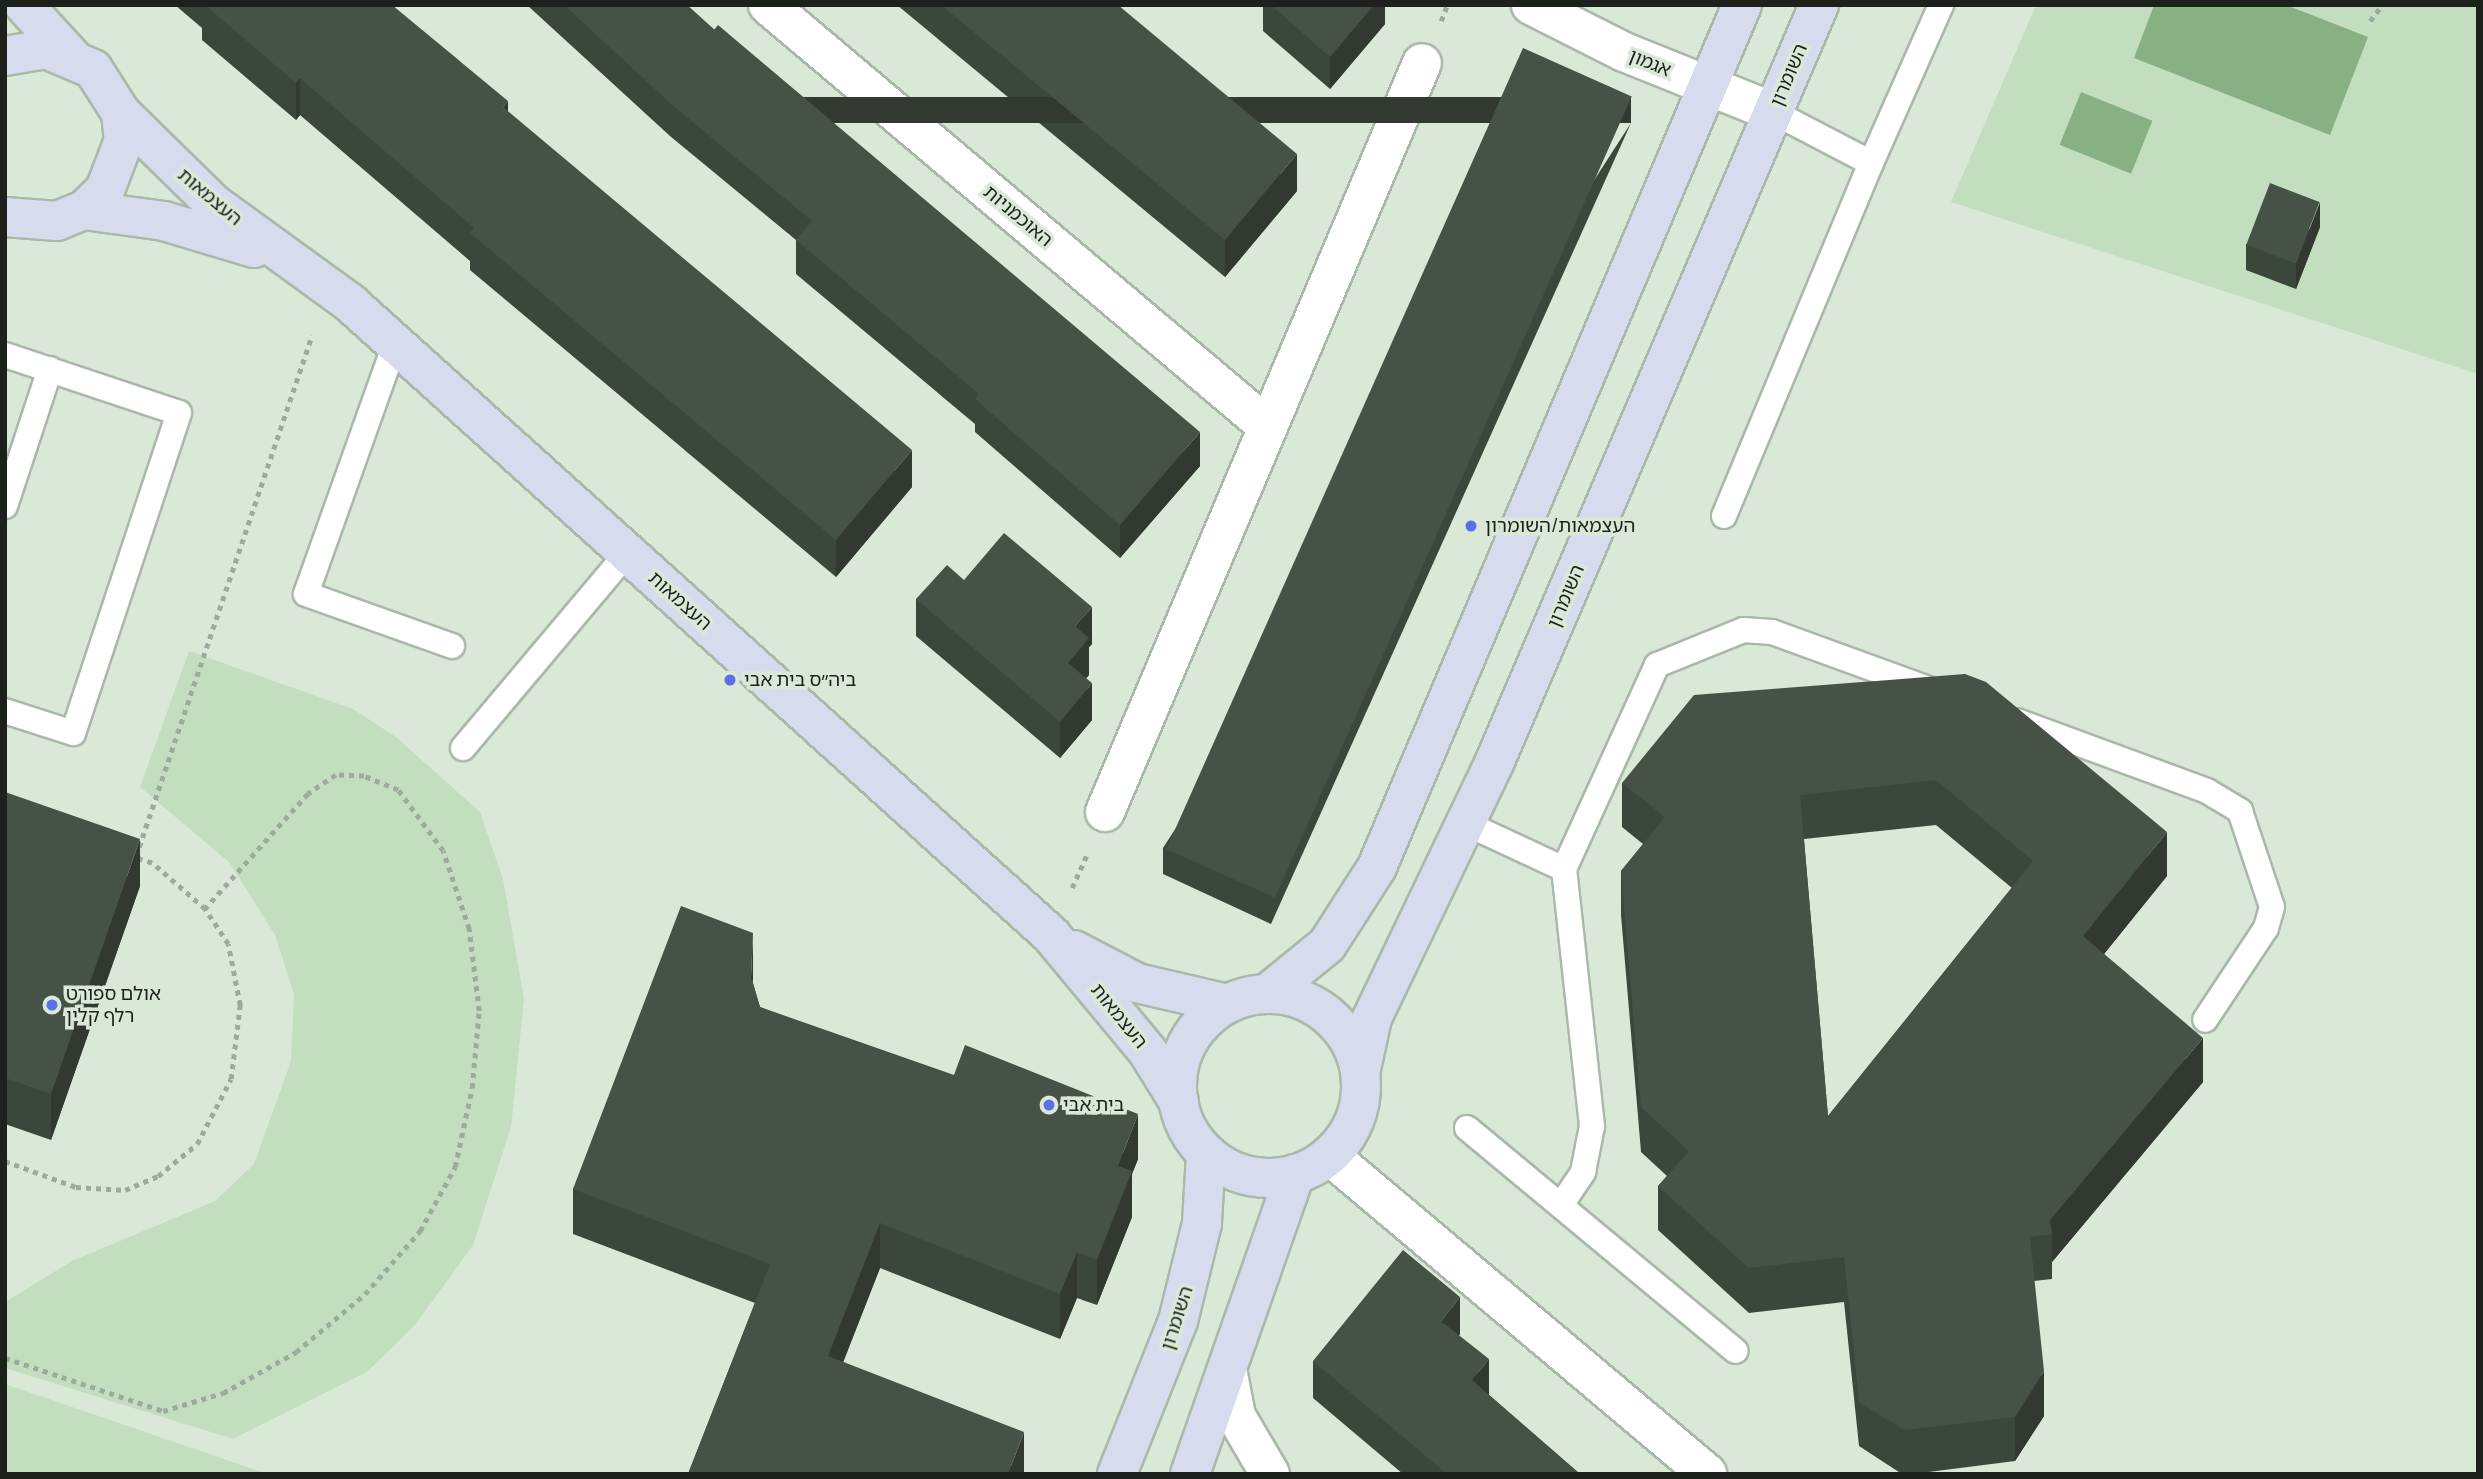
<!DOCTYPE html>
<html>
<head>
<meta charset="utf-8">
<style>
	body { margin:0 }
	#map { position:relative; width:2483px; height:1479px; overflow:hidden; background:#dae8d8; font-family:Manrope,"Noto Sans Hebrew",sans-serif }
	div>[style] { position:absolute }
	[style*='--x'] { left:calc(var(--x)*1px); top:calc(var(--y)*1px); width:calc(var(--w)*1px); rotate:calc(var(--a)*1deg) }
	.green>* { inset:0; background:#c2debf }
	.water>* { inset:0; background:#87b083; transform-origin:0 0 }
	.path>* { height:4.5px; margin-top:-2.25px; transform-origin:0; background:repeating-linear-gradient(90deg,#9faa9e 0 5px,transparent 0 10px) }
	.roads { filter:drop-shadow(2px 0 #aab8a9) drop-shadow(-2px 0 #aab8a9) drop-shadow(0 2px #aab8a9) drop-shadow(0 -2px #aab8a9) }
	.lane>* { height:24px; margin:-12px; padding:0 12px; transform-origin:12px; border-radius:12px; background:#fff }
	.street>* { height:38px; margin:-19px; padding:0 19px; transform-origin:19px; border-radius:19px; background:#fff }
	.secondary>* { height:38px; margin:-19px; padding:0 19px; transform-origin:19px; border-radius:19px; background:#d6dcee }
	.secondary>.ring { margin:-19px; padding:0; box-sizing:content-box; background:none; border:38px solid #d6dcee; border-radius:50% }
	.wall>* { inset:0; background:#3c473b }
	.shaded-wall>* { inset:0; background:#313930; transform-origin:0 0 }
	.building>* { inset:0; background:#465245; transform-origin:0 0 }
	.dots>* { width:19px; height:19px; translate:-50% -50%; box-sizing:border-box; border:4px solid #dae8d8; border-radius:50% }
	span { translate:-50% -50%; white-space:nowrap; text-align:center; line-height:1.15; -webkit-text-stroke:7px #dae8d8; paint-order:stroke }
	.street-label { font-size:19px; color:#1c211c }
	.poi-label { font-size:19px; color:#1c211c }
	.left { translate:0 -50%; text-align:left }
	.frame { position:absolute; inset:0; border:7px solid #1c211c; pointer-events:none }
</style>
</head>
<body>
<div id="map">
	<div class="green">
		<i style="clip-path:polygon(2036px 5px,2478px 5px,2478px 374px,1951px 202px)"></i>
		<i style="clip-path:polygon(189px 651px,353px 709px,396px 737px,480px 812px,503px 879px,524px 999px,511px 1127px,473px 1245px,415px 1325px,367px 1372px,233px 1439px,5px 1368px,5px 1302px,72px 1261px,215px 1201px,254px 1164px,291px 1061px,294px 994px,275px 935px,230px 863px,140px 787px)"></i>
		<i style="clip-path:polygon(5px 1384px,268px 1474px,5px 1474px)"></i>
	</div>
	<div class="water">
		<i style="clip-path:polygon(2154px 5px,2286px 5px,2368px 37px,2330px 135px,2134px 58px)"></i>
		<i style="left:2081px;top:92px;width:77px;height:57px;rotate:22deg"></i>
	</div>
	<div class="path">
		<i style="--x:1441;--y:21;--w:17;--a:-69"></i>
		<i style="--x:2370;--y:21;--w:20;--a:-53"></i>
		<i style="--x:139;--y:847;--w:540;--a:-71.33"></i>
		<i style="--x:1072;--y:888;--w:37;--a:-66"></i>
		<i style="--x:5;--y:1161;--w:76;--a:20.1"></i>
		<i style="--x:76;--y:1187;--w:49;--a:3.5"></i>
		<i style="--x:125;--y:1190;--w:36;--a:-23"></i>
		<i style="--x:158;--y:1176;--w:50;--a:-39.4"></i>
		<i style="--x:197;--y:1144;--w:73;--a:-62.4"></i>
		<i style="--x:231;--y:1079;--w:75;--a:-83.1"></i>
		<i style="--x:240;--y:1005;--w:62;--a:-101.1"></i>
		<i style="--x:228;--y:944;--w:42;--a:-123.3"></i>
		<i style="--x:205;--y:909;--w:70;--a:-139"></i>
		<i style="--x:152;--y:863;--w:16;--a:-162"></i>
		<i style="--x:5;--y:1358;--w:167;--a:18.5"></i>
		<i style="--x:163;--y:1411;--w:63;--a:-16.7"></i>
		<i style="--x:223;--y:1393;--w:84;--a:-29.3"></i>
		<i style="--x:296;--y:1352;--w:90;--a:-40"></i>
		<i style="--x:365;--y:1294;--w:84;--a:-48.9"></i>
		<i style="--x:420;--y:1231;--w:73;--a:-61.3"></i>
		<i style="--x:455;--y:1167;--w:81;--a:-77.9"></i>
		<i style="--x:472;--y:1088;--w:77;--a:-84.8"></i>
		<i style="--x:479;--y:1011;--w:83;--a:-97"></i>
		<i style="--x:469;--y:929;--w:82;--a:-108.4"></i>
		<i style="--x:443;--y:851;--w:76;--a:-126.4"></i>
		<i style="--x:398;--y:790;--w:37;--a:-158"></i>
		<i style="--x:364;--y:776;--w:28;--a:-178"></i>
		<i style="--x:336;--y:775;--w:34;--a:146"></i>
		<i style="--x:308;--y:794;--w:154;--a:131.8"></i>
	</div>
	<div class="roads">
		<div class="lane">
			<i style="--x:1871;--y:163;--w:173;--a:-66.1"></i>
			<i style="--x:395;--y:344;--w:265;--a:109.6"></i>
			<i style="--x:306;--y:594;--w:155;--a:19.6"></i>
			<i style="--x:5;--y:355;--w:183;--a:18.4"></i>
			<i style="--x:179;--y:413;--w:337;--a:108.3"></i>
			<i style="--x:73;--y:733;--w:71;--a:-162.1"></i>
			<i style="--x:5;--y:506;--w:144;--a:-71.8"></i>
			<i style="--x:1724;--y:516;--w:382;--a:-67.4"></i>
			<i style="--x:1871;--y:163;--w:110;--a:-152.5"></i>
			<i style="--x:2017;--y:721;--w:202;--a:20.2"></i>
			<i style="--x:2207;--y:791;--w:39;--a:31"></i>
			<i style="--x:2240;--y:811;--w:101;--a:71.6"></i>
			<i style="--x:2272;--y:907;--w:22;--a:106"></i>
			<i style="--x:2266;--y:928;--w:110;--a:123.5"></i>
			<i style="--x:463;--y:748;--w:255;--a:-49.9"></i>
			<i style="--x:1467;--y:824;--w:107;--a:24.9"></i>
			<i style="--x:1467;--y:1128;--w:349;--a:39.7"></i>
			<i style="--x:1561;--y:1205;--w:40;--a:-56"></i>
			<i style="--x:1583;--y:1172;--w:47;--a:-78.9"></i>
			<i style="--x:1592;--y:1126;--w:259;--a:-96.2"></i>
			<i style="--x:1564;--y:869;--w:224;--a:-65.5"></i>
			<i style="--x:1657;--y:665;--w:93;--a:-22.1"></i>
			<i style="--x:1743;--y:630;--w:29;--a:4"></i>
			<i style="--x:1772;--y:632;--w:169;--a:20"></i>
		</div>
		<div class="street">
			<i style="--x:768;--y:5;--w:654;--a:40.16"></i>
			<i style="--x:1531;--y:5;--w:104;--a:26.8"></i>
			<i style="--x:1624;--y:52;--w:161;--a:21.9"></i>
			<i style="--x:1105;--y:812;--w:813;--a:-67.06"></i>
			<i style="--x:1330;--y:1156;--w:493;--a:40.1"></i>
			<i style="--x:1228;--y:1374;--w:43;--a:79.2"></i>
			<i style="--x:1236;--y:1416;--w:67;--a:59.6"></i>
		</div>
		<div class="secondary">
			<i style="--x:24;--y:5;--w:68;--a:47.4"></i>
			<i style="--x:5;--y:56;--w:42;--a:-9.7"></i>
			<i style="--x:46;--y:49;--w:51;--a:23.1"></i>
			<i style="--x:93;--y:69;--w:52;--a:57.5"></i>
			<i style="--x:121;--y:113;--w:27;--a:84"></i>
			<i style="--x:124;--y:140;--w:53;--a:110.8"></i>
			<i style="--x:105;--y:190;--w:29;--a:136"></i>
			<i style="--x:84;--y:210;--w:29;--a:158"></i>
			<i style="--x:57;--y:221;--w:52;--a:-175.6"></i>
			<i style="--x:121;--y:113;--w:130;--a:44.4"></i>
			<i style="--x:214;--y:204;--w:167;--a:36"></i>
			<i style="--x:349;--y:302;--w:945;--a:42.04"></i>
			<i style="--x:1051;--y:935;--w:152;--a:50.3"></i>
			<i style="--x:1148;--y:1052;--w:59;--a:58.2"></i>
			<i style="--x:84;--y:210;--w:81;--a:7.8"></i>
			<i style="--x:164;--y:221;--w:94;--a:16.7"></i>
			<i style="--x:1074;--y:950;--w:71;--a:27.6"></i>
			<i style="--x:1137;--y:983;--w:92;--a:13.1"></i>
			<i style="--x:1268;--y:993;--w:76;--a:-39.1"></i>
			<i style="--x:1327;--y:945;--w:93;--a:-57.3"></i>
			<i style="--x:1377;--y:867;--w:936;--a:-67.05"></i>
			<i class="ring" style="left:1177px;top:994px;width:146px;height:146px"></i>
			<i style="--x:1361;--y:1069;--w:52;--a:-77.8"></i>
			<i style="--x:1372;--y:1018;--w:285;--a:-64.4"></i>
			<i style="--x:1495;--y:761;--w:823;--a:-66.8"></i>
			<i style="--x:1117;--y:1474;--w:165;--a:-68.3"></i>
			<i style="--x:1178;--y:1321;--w:101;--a:-76.2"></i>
			<i style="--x:1202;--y:1223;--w:69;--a:-86.7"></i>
			<i style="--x:1190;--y:1474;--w:318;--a:-70.7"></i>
		</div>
	</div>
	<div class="wall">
		<i style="clip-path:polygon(175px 5px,392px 5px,912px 487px,836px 577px,470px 270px,470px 261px,300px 115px,296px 120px,202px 40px,202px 28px)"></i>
		<i style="clip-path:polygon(527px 5px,687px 5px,1200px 466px,1120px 558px,975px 432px,975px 424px,796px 274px,796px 240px,670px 136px)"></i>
		<i style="clip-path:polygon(897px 5px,1118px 5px,1297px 191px,1225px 277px)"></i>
		<i style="clip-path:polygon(1263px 5px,1385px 5px,1385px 24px,1330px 89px,1263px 31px)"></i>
		<i style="clip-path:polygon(1631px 123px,1271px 924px,1163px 874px,1163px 848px)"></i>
		<i style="clip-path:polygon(2320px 227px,2296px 289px,2246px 270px,2246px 244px)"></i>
		<i style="clip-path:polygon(964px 580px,1092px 644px,1089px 647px,1089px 675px,1086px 678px,1092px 720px,1060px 758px,916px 636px,916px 599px)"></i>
		<i style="clip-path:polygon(evenodd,1965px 674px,2167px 876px,2104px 954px,2203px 1082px,2052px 1262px,2052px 1279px,2034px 1281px,2044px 1416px,2015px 1461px,1913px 1474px,1902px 1474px,1859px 1446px,1844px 1302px,1749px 1313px,1658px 1230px,1658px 1186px,1667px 1176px,1641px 1152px,1621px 915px,1621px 871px,1643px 844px,1622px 827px,1622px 783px,1965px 674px,1936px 825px,2012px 888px,1828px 1116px,1804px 839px,1936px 825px)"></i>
		<i style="clip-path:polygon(5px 792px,140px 886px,51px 1140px,5px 1124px)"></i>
		<i style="clip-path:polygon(753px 983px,760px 1007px,1138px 1159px,1132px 1174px,1132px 1217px,1097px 1305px,1077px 1298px,1060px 1339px,880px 1268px,843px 1362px,1024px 1474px,688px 1474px,755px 1303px,573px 1234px,573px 1189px)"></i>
		<i style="clip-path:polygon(1460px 1334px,1459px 1335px,1489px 1395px,1580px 1474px,1403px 1474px,1313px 1398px,1313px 1361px)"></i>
	</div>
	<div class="shaded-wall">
		<i style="clip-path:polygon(1370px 5px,1385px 5px,1385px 24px,1330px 89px,1330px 57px)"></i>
		<i style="clip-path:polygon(300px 78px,300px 115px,296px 120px,296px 83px)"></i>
		<i style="left:1631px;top:97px;width:26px;height:878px;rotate:90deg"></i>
		<i style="clip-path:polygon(508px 101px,508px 138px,503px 107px)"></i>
		<i style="clip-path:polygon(1297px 154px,1297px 191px,1225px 277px,1225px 240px)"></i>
		<i style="clip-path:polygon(2320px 202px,2320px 227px,2296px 289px,2296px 264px)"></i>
		<i style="clip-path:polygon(1200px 432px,1200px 466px,1120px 558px,1120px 525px)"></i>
		<i style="clip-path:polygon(912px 450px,912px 487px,836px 577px,836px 540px)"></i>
		<i style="clip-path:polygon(1092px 607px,1092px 644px,1089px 647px,1089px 675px,1068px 699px,1068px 663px,1075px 626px)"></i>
		<i style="clip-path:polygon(1092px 683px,1092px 720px,1060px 758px,1060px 722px)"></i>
		<i style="clip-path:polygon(2167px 832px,2167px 876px,2083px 980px,2083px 936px)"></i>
		<i style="clip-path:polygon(140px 839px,140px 886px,51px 1140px,51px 1094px)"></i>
		<i style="clip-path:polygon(753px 933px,753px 978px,751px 1022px,751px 977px)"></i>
		<i style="clip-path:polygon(2203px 1038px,2203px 1082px,2052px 1262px,2052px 1234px,2050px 1220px)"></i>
		<i style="clip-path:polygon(1138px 1114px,1138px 1159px,1132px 1174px,1132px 1217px,1097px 1305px,1097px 1260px,1118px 1166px)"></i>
		<i style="clip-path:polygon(880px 1223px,880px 1268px,828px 1401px,828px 1356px)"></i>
		<i style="clip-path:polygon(1077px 1252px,1077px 1298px,1060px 1339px,1060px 1294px)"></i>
		<i style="clip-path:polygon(1460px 1297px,1460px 1334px,1441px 1357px,1441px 1321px)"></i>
		<i style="clip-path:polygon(1489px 1359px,1489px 1396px,1472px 1380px)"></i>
		<i style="clip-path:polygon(2044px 1371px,2044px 1416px,2015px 1461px,2015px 1417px)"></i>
		<i style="clip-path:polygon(1024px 1432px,1024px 1474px,1008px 1474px)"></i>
	</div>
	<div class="building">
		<i style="clip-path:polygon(205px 5px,392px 5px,508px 101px,503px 107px,912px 450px,836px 540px,470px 233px,474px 228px,300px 78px,296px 83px)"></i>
		<i style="clip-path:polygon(564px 5px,687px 5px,714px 30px,718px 25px,1200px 432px,1120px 525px,975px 399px,979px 394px,796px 240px,812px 221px,670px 103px)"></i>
		<i style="clip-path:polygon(941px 5px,1118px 5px,1297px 154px,1225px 240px)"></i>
		<i style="clip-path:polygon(1271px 5px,1374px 5px,1330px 57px)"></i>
		<i style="left:1523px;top:48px;width:119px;height:877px;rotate:24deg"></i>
		<i style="left:2270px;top:183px;width:53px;height:66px;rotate:21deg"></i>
		<i style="clip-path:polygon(1004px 533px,1092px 607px,1075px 626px,1089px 638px,1068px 663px,1092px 683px,1060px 722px,916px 599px,947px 565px,964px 580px)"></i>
		<i style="clip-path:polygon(evenodd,1965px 674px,1986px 682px,2167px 832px,2083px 936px,2203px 1038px,2050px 1220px,2052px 1234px,2030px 1237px,2044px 1371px,2015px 1417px,1904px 1430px,1859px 1402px,1844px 1257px,1749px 1268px,1658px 1186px,1689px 1151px,1641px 1107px,1621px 871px,1665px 817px,1622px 783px,1694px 695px,1965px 674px,1936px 780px,2033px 861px,1828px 1116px,1800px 795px,1936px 780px)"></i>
		<i style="clip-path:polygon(5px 792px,140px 839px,51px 1094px,5px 1078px)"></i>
		<i style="clip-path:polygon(681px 906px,753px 933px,751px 977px,760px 1007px,954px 1075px,965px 1045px,1138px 1114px,1118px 1166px,1132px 1171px,1097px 1260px,1077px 1252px,1060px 1294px,880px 1223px,828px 1356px,1024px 1432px,1008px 1474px,688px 1474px,770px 1264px,573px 1189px)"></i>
		<i style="clip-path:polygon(1403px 1250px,1460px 1297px,1441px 1321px,1489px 1359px,1472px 1380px,1580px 1474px,1447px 1474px,1313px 1361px)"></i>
	</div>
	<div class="dots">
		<i style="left:1471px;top:526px;background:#5b70e6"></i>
		<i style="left:730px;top:680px;background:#5b70e6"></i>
		<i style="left:52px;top:1005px;background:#5b70e6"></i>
		<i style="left:1049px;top:1105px;background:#5b70e6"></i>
	</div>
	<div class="street-label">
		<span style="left:1650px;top:63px;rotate:22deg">אגמון</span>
		<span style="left:1789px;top:75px;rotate:-67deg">השומרון</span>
		<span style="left:210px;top:197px;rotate:40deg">העצמאות</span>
		<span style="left:1018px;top:216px;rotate:40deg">האוכמניות</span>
		<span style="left:1566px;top:596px;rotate:-67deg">השומרון</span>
		<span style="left:680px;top:601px;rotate:42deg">העצמאות</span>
		<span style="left:1119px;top:1016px;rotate:51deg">העצמאות</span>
		<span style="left:1177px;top:1318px;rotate:-72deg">השומרון</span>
	</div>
	<div class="poi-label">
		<span class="left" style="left:1485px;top:526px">העצמאות/השומרון</span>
		<span class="left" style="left:744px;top:680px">ביה״ס בית אבי</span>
		<span class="left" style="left:66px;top:1005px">אולם ספורט<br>רלף קלין</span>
		<span class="left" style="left:1063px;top:1105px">בית אבי</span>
	</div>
	<div class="frame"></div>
</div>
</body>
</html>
